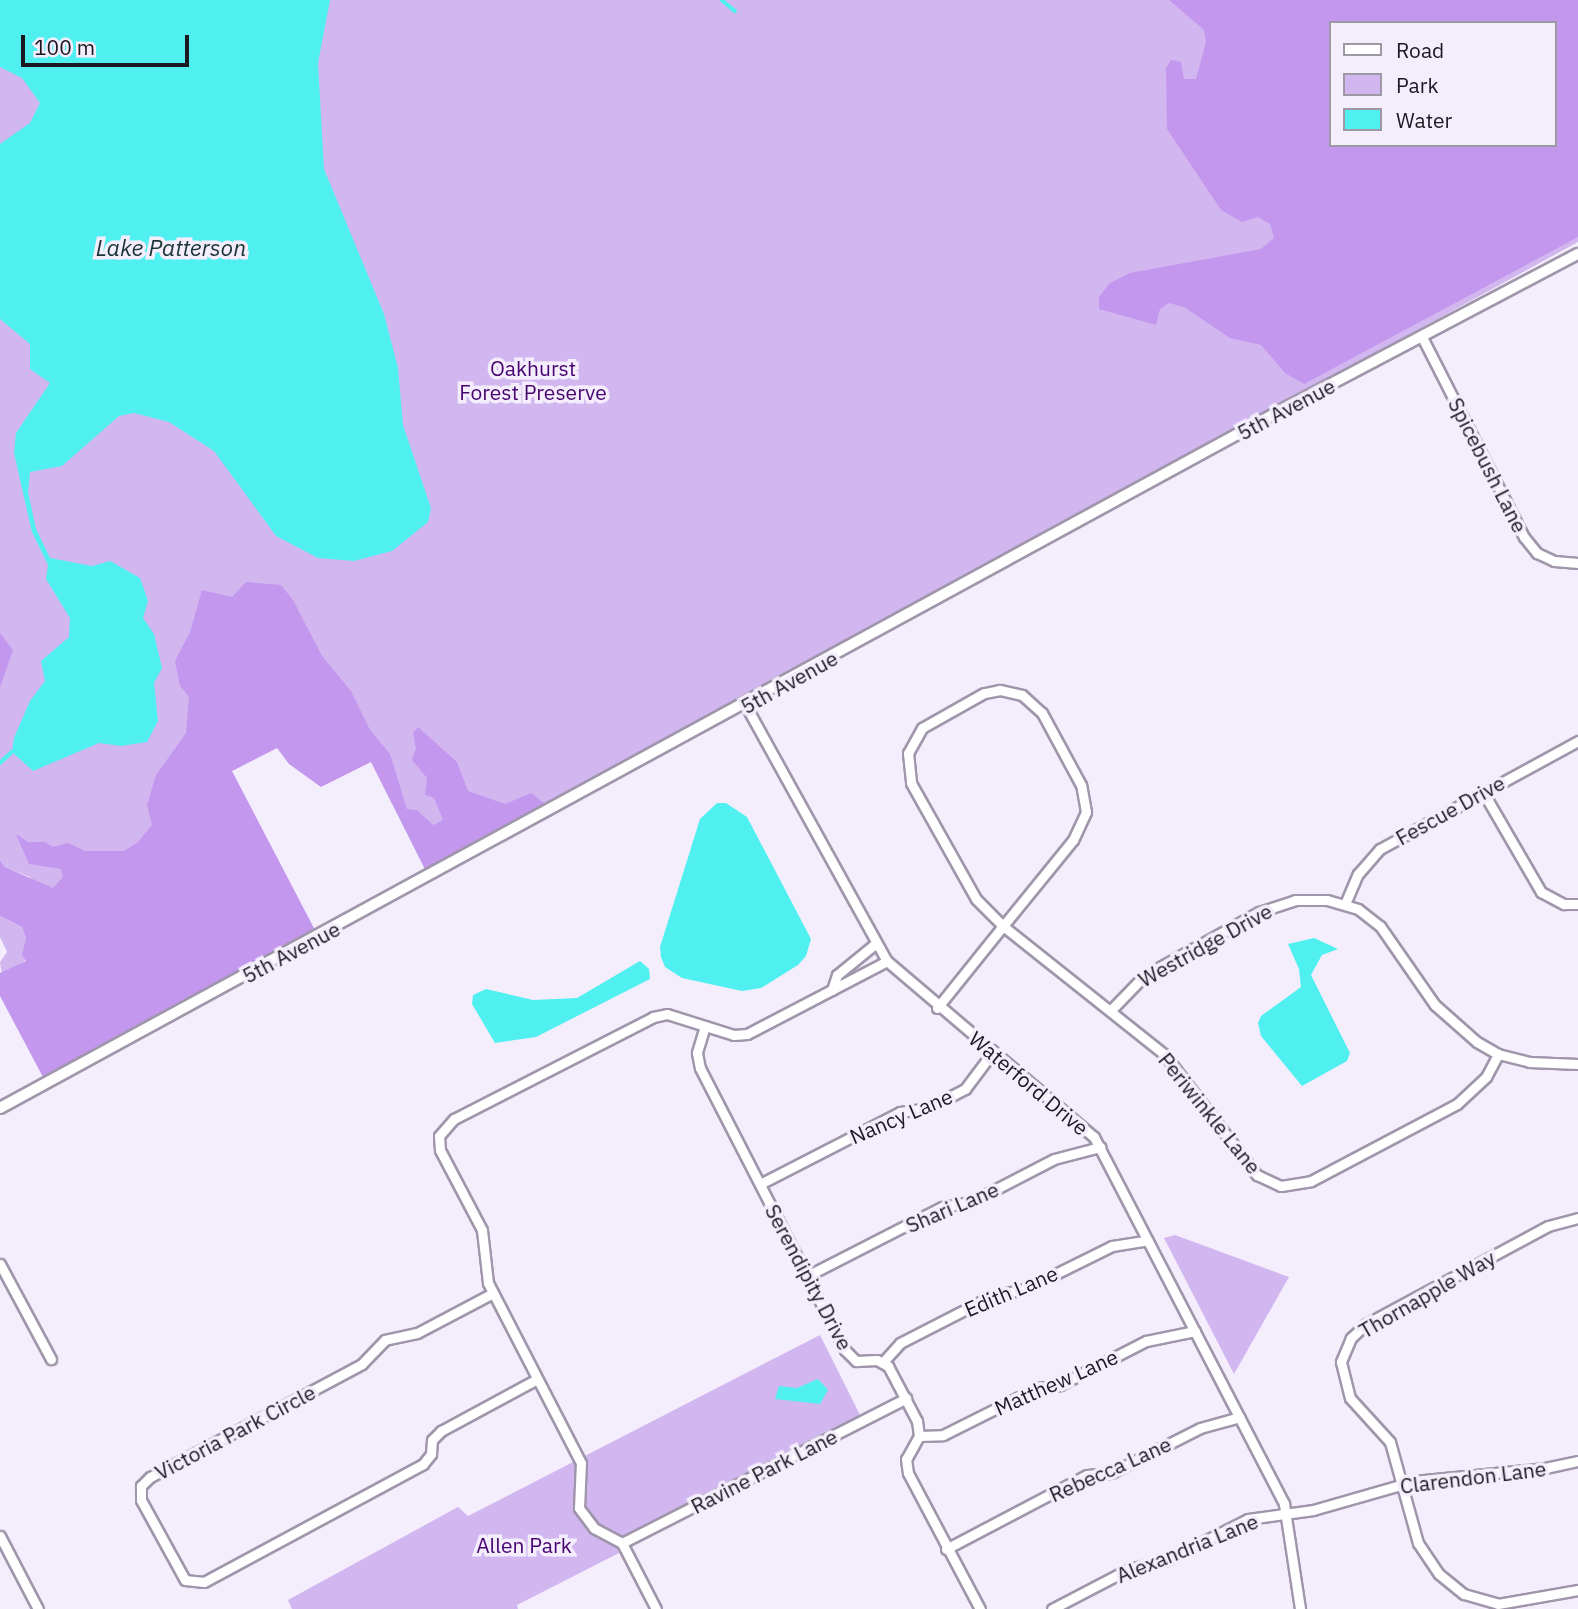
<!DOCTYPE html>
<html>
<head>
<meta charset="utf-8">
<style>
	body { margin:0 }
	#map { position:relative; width:1578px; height:1609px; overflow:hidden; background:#f4eefc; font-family:"IBM Plex Sans",sans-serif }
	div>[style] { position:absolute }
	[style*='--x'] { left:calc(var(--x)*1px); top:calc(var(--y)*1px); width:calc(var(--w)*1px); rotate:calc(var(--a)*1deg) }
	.green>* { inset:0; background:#d2b6f0 }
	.forest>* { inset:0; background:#c497ee }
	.water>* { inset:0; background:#50f0f1 }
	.stream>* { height:3.5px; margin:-1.75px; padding:0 1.75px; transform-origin:1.75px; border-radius:1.75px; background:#50f0f1 }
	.roads { filter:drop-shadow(2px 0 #a096ab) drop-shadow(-2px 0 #a096ab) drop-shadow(0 2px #a096ab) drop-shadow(0 -2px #a096ab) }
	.minor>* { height:9px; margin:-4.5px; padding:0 4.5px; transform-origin:4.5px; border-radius:4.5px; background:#fff }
	.tertiary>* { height:10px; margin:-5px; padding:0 5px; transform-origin:5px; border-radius:5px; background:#fff }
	span { translate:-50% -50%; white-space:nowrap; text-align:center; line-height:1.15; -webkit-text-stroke:7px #f4eefc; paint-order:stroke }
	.park-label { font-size:21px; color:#480470 }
	.street-label { font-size:21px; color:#1c1820 }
	.water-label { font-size:23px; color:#1a3434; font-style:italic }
	.legend { position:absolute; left:1329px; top:21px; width:228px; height:126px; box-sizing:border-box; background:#f4eefc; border:2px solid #9e98a4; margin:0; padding:9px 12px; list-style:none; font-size:21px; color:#1c1820 }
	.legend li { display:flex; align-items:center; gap:14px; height:35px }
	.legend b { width:35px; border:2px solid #9e98a4 }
	.scale { position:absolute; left:21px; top:35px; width:168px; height:32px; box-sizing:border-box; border:4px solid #1c1820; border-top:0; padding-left:9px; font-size:21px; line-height:24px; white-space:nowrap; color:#1c1820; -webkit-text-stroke:5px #f4eefc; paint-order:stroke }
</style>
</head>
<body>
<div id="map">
	<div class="green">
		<i style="clip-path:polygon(evenodd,0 0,1578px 0,1578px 242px,427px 873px,346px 712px,232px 771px,116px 1038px,30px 877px,5px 867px,0 860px,0 0,1331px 23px,1555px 23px,1555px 145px,1331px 145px,1331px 23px)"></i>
		<i style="clip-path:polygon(0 916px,22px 927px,26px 938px,26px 960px,2px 976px,0 962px,7px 952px,0 937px)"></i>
		<i style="clip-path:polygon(1175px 1235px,1289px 1277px,1234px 1374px,1164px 1238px)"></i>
		<i style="clip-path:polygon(820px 1335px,860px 1415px,614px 1540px,619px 1553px,517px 1605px,518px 1609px,292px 1609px,288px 1600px,458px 1507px,468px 1516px)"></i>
	</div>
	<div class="forest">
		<i style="clip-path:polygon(evenodd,1169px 0,1578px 0,1578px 237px,1304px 384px,1285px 373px,1261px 345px,1230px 338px,1184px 307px,1169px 303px,1160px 309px,1156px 325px,1099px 309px,1099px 297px,1110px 283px,1130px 273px,1261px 249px,1274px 238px,1270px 224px,1258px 217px,1242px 222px,1221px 210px,1167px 129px,1166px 68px,1171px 60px,1181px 62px,1184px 79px,1196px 79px,1206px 42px,1204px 30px,1169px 0,1331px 23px,1555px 23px,1555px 145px,1331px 145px,1331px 23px)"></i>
		<i style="clip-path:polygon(246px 582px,281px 585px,293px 600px,322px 656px,351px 691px,370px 730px,390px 754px,407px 809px,417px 810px,433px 825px,443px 820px,434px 798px,425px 795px,427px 778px,412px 760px,416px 748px,413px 733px,418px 727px,457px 762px,468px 791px,505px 804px,531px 793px,548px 806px,427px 873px,371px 762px,321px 787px,289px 764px,277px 748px,232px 771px,316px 932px,44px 1079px,0 996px,0 973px,26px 961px,22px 955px,26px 938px,22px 927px,0 916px,0 860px,5px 867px,53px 888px,63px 877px,61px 869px,29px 864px,16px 834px,28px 842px,45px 842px,53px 847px,68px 843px,85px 851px,124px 851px,138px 842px,152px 825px,147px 805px,156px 775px,186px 733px,189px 697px,180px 686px,175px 661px,190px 632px,202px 590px,232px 597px)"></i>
		<i style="clip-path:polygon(0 633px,13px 650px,0 687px)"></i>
	</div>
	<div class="water">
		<i style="clip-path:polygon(0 0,330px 0,318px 63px,324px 169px,384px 314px,398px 368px,403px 425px,431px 508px,428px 522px,392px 551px,354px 561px,318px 558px,276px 536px,214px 451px,169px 422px,134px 413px,119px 416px,62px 466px,30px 472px,28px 492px,36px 529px,50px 558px,92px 566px,110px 561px,140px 578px,148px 601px,143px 618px,154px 634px,162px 668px,154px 683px,158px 721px,147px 742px,121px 746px,99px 743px,33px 771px,12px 752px,14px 738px,30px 701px,45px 681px,41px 661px,69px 637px,70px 618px,46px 579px,48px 565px,32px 532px,14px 453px,16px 433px,50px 383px,30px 369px,30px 344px,0 319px,0 144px,30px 123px,40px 103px,22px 78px,0 67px)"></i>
		<i style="clip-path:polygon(717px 803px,726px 803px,747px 817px,811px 939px,806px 956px,798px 965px,761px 988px,742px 991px,682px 978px,665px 967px,661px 957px,660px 947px,700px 819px)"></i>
		<i style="clip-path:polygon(1314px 938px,1338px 949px,1322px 955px,1311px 975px,1350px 1053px,1347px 1061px,1302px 1086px,1261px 1036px,1258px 1023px,1261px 1016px,1301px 987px,1299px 969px,1288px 944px)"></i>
		<i style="clip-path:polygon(640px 961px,649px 969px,650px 979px,536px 1037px,495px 1043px,472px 1004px,473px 995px,486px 989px,533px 1000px,577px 998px)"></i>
		<i style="clip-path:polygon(818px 1379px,828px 1390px,820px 1404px,775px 1399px,779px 1386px,797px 1388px)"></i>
	</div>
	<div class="stream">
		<i style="--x:722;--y:0;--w:17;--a:40"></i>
		<i style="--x:0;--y:763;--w:16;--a:-43"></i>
	</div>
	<div class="roads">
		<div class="minor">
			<i style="--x:1422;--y:337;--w:225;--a:63"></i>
			<i style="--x:1524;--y:537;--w:21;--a:51"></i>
			<i style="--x:1537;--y:553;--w:19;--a:25"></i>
			<i style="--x:1554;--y:561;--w:24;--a:5"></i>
			<i style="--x:746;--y:706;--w:291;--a:61.1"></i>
			<i style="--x:887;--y:961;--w:272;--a:40.4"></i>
			<i style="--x:1094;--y:1137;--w:413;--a:62.6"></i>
			<i style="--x:1284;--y:1504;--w:106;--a:81.3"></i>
			<i style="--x:1483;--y:792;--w:116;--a:59.9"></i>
			<i style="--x:1541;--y:892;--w:26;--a:28"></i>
			<i style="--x:1564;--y:904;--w:14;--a:0"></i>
			<i style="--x:1345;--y:904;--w:33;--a:-67"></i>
			<i style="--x:1358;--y:874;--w:33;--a:-49"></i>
			<i style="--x:1380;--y:849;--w:226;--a:-28.6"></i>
			<i style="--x:832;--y:990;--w:16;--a:-72"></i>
			<i style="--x:837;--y:975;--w:49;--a:-39.2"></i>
			<i style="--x:937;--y:1008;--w:105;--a:-51.2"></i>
			<i style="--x:1003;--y:926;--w:111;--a:-50.9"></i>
			<i style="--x:1073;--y:840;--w:31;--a:-65"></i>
			<i style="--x:1086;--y:812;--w:27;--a:-100"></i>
			<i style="--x:1081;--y:785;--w:82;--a:-118.4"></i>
			<i style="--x:1042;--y:713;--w:27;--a:-138"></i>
			<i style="--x:1022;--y:695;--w:23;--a:-167"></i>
			<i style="--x:1000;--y:690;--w:16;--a:169"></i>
			<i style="--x:984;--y:693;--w:71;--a:150.6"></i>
			<i style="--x:922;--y:728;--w:29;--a:119"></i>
			<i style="--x:908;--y:753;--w:30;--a:84"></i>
			<i style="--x:911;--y:783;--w:133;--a:60.7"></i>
			<i style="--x:976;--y:899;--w:38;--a:45"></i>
			<i style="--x:1003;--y:926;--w:206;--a:38.5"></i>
			<i style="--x:1164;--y:1054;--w:153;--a:52.5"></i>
			<i style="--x:1257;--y:1175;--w:26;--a:25"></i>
			<i style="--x:1281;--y:1186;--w:30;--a:-9"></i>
			<i style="--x:1311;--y:1181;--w:165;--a:-27.8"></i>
			<i style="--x:1457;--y:1104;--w:40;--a:-43"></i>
			<i style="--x:1486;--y:1077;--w:26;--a:-62"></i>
			<i style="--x:1111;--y:1010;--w:47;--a:-45.9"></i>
			<i style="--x:1144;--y:976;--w:132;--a:-29.1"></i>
			<i style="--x:1259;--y:912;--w:38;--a:-18"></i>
			<i style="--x:1295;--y:900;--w:32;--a:0"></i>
			<i style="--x:1327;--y:900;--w:32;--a:16"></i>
			<i style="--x:1358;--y:909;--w:28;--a:38"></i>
			<i style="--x:1380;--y:926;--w:96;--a:55.2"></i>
			<i style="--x:1435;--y:1005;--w:56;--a:41.4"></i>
			<i style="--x:1477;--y:1042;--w:24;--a:30"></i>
			<i style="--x:1498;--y:1054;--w:32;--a:14"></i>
			<i style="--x:1529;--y:1062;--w:49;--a:2.3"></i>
			<i style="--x:705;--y:1026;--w:28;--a:107"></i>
			<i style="--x:697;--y:1053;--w:15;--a:79"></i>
			<i style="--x:700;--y:1068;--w:317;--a:62.8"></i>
			<i style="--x:845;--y:1350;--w:16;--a:45"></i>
			<i style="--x:856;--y:1361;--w:21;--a:-3"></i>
			<i style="--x:877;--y:1360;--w:13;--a:29"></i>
			<i style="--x:888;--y:1366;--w:62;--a:62.2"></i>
			<i style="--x:917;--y:1421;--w:15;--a:82"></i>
			<i style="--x:919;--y:1436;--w:26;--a:119"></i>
			<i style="--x:906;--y:1459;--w:14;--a:82"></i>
			<i style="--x:908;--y:1473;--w:154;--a:62.1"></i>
			<i style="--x:760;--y:1184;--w:157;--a:-27.2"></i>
			<i style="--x:900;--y:1112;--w:28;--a:-8"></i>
			<i style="--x:928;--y:1108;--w:42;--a:-27.2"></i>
			<i style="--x:965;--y:1089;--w:45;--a:-53.1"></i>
			<i style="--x:1578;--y:1218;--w:31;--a:165"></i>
			<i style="--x:1548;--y:1226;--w:207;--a:151.7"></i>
			<i style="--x:1366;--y:1324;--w:21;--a:137"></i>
			<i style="--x:1351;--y:1338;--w:26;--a:113"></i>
			<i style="--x:1341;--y:1362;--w:37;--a:76"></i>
			<i style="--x:1350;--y:1398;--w:59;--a:47.7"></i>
			<i style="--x:1390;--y:1442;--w:105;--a:74.5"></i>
			<i style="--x:1418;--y:1543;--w:37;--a:56"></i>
			<i style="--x:1439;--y:1574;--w:32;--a:39"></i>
			<i style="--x:1464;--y:1594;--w:35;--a:16"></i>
			<i style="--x:1498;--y:1604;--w:81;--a:-9.9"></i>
			<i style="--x:0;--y:1264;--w:108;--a:61.8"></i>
			<i style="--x:807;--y:1276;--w:152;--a:-27.1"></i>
			<i style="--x:942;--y:1207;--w:29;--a:-10"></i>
			<i style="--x:971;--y:1202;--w:93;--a:-27.4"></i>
			<i style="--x:1054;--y:1159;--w:48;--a:-14.6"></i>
			<i style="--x:493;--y:1293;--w:86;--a:152.2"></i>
			<i style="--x:417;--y:1333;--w:33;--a:168"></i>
			<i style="--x:385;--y:1340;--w:33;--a:134"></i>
			<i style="--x:362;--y:1364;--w:240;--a:151.9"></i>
			<i style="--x:150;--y:1477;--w:13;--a:135"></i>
			<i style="--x:141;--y:1486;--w:14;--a:90"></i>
			<i style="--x:141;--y:1500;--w:91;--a:61.2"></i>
			<i style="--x:185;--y:1580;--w:19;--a:6"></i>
			<i style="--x:204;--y:1582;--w:249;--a:-28.3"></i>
			<i style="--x:423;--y:1464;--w:13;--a:-51"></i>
			<i style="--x:431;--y:1454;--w:14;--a:-86"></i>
			<i style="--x:432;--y:1440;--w:13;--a:-45"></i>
			<i style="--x:441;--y:1431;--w:109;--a:-28.4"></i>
			<i style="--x:883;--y:1362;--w:25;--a:-48"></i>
			<i style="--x:900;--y:1343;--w:103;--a:-27.1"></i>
			<i style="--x:992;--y:1296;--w:34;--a:-12"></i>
			<i style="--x:1025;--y:1289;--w:97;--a:-26.3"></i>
			<i style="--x:1112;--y:1246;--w:36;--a:-9"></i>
			<i style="--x:919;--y:1436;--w:24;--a:-2"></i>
			<i style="--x:943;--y:1435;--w:105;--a:-26.6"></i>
			<i style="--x:1037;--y:1388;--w:23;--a:-7"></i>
			<i style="--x:1060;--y:1385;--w:97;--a:-27.1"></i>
			<i style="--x:1146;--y:1341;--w:50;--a:-11.5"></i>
			<i style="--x:0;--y:1536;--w:82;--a:62.5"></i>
			<i style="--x:622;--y:1543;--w:319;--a:-27"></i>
			<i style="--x:946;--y:1549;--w:159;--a:-27.7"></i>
			<i style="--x:1087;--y:1475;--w:24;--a:-5"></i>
			<i style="--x:1111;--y:1473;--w:100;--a:-26.8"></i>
			<i style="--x:1200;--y:1428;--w:41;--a:-15.4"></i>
			<i style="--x:656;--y:1609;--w:74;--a:-117.3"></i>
			<i style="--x:622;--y:1543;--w:32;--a:-152"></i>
			<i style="--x:594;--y:1528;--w:25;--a:-127"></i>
			<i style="--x:579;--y:1508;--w:45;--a:-87.5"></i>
			<i style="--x:581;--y:1463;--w:203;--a:-117.3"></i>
			<i style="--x:488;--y:1283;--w:53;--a:-96.5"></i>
			<i style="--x:482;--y:1230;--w:90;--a:-117.7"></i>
			<i style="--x:440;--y:1150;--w:14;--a:-94"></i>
			<i style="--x:439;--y:1136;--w:23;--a:-49"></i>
			<i style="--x:454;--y:1119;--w:224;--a:-27.1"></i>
			<i style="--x:653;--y:1017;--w:14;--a:-12"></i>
			<i style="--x:667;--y:1014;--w:70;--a:17.4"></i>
			<i style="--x:734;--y:1035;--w:13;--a:-4"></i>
			<i style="--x:747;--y:1034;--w:158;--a:-27.5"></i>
			<i style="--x:1052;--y:1609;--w:87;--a:-27.5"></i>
			<i style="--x:1129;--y:1569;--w:37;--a:-13"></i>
			<i style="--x:1165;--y:1561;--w:93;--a:-26.8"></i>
			<i style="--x:1248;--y:1519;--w:66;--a:-7.9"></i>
			<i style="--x:1313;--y:1510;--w:105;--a:-16"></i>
			<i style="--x:1414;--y:1481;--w:132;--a:-5.7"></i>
			<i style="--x:1545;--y:1468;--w:34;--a:-12"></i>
		</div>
		<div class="tertiary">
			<i style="--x:0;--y:1108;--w:1470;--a:-28.57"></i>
			<i style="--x:1291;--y:405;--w:324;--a:-27.8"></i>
		</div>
	</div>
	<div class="park-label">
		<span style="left:533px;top:380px">Oakhurst<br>Forest Preserve</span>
		<span style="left:524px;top:1545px">Allen Park</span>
	</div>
	<div class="street-label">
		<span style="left:1286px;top:409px;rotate:-28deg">5th Avenue</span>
		<span style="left:1488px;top:465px;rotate:63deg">Spicebush Lane</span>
		<span style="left:789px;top:682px;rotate:-29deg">5th Avenue</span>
		<span style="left:1450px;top:810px;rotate:-29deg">Fescue Drive</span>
		<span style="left:1205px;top:945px;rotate:-29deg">Westridge Drive</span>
		<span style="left:291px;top:952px;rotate:-28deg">5th Avenue</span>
		<span style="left:1029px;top:1083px;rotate:40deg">Waterford Drive</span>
		<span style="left:1210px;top:1113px;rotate:51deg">Periwinkle Lane</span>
		<span style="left:901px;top:1116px;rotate:-23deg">Nancy Lane</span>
		<span style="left:952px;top:1207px;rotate:-23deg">Shari Lane</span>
		<span style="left:809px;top:1277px;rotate:62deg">Serendipity Drive</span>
		<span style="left:1011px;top:1291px;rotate:-23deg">Edith Lane</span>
		<span style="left:1427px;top:1294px;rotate:-30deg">Thornapple Way</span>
		<span style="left:1056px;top:1382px;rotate:-24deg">Matthew Lane</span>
		<span style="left:235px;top:1432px;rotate:-28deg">Victoria Park Circle</span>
		<span style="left:1110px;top:1469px;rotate:-24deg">Rebecca Lane</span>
		<span style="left:764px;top:1471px;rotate:-27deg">Ravine Park Lane</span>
		<span style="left:1473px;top:1477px;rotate:-7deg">Clarendon Lane</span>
		<span style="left:1187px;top:1548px;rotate:-22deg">Alexandria Lane</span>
	</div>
	<div class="water-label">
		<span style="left:171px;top:247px">Lake Patterson</span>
	</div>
	<ul class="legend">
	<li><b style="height:9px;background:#fff"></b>Road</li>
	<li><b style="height:19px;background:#d2b6f0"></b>Park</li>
	<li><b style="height:19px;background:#50f0f1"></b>Water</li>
	</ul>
	<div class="scale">100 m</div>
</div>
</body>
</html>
